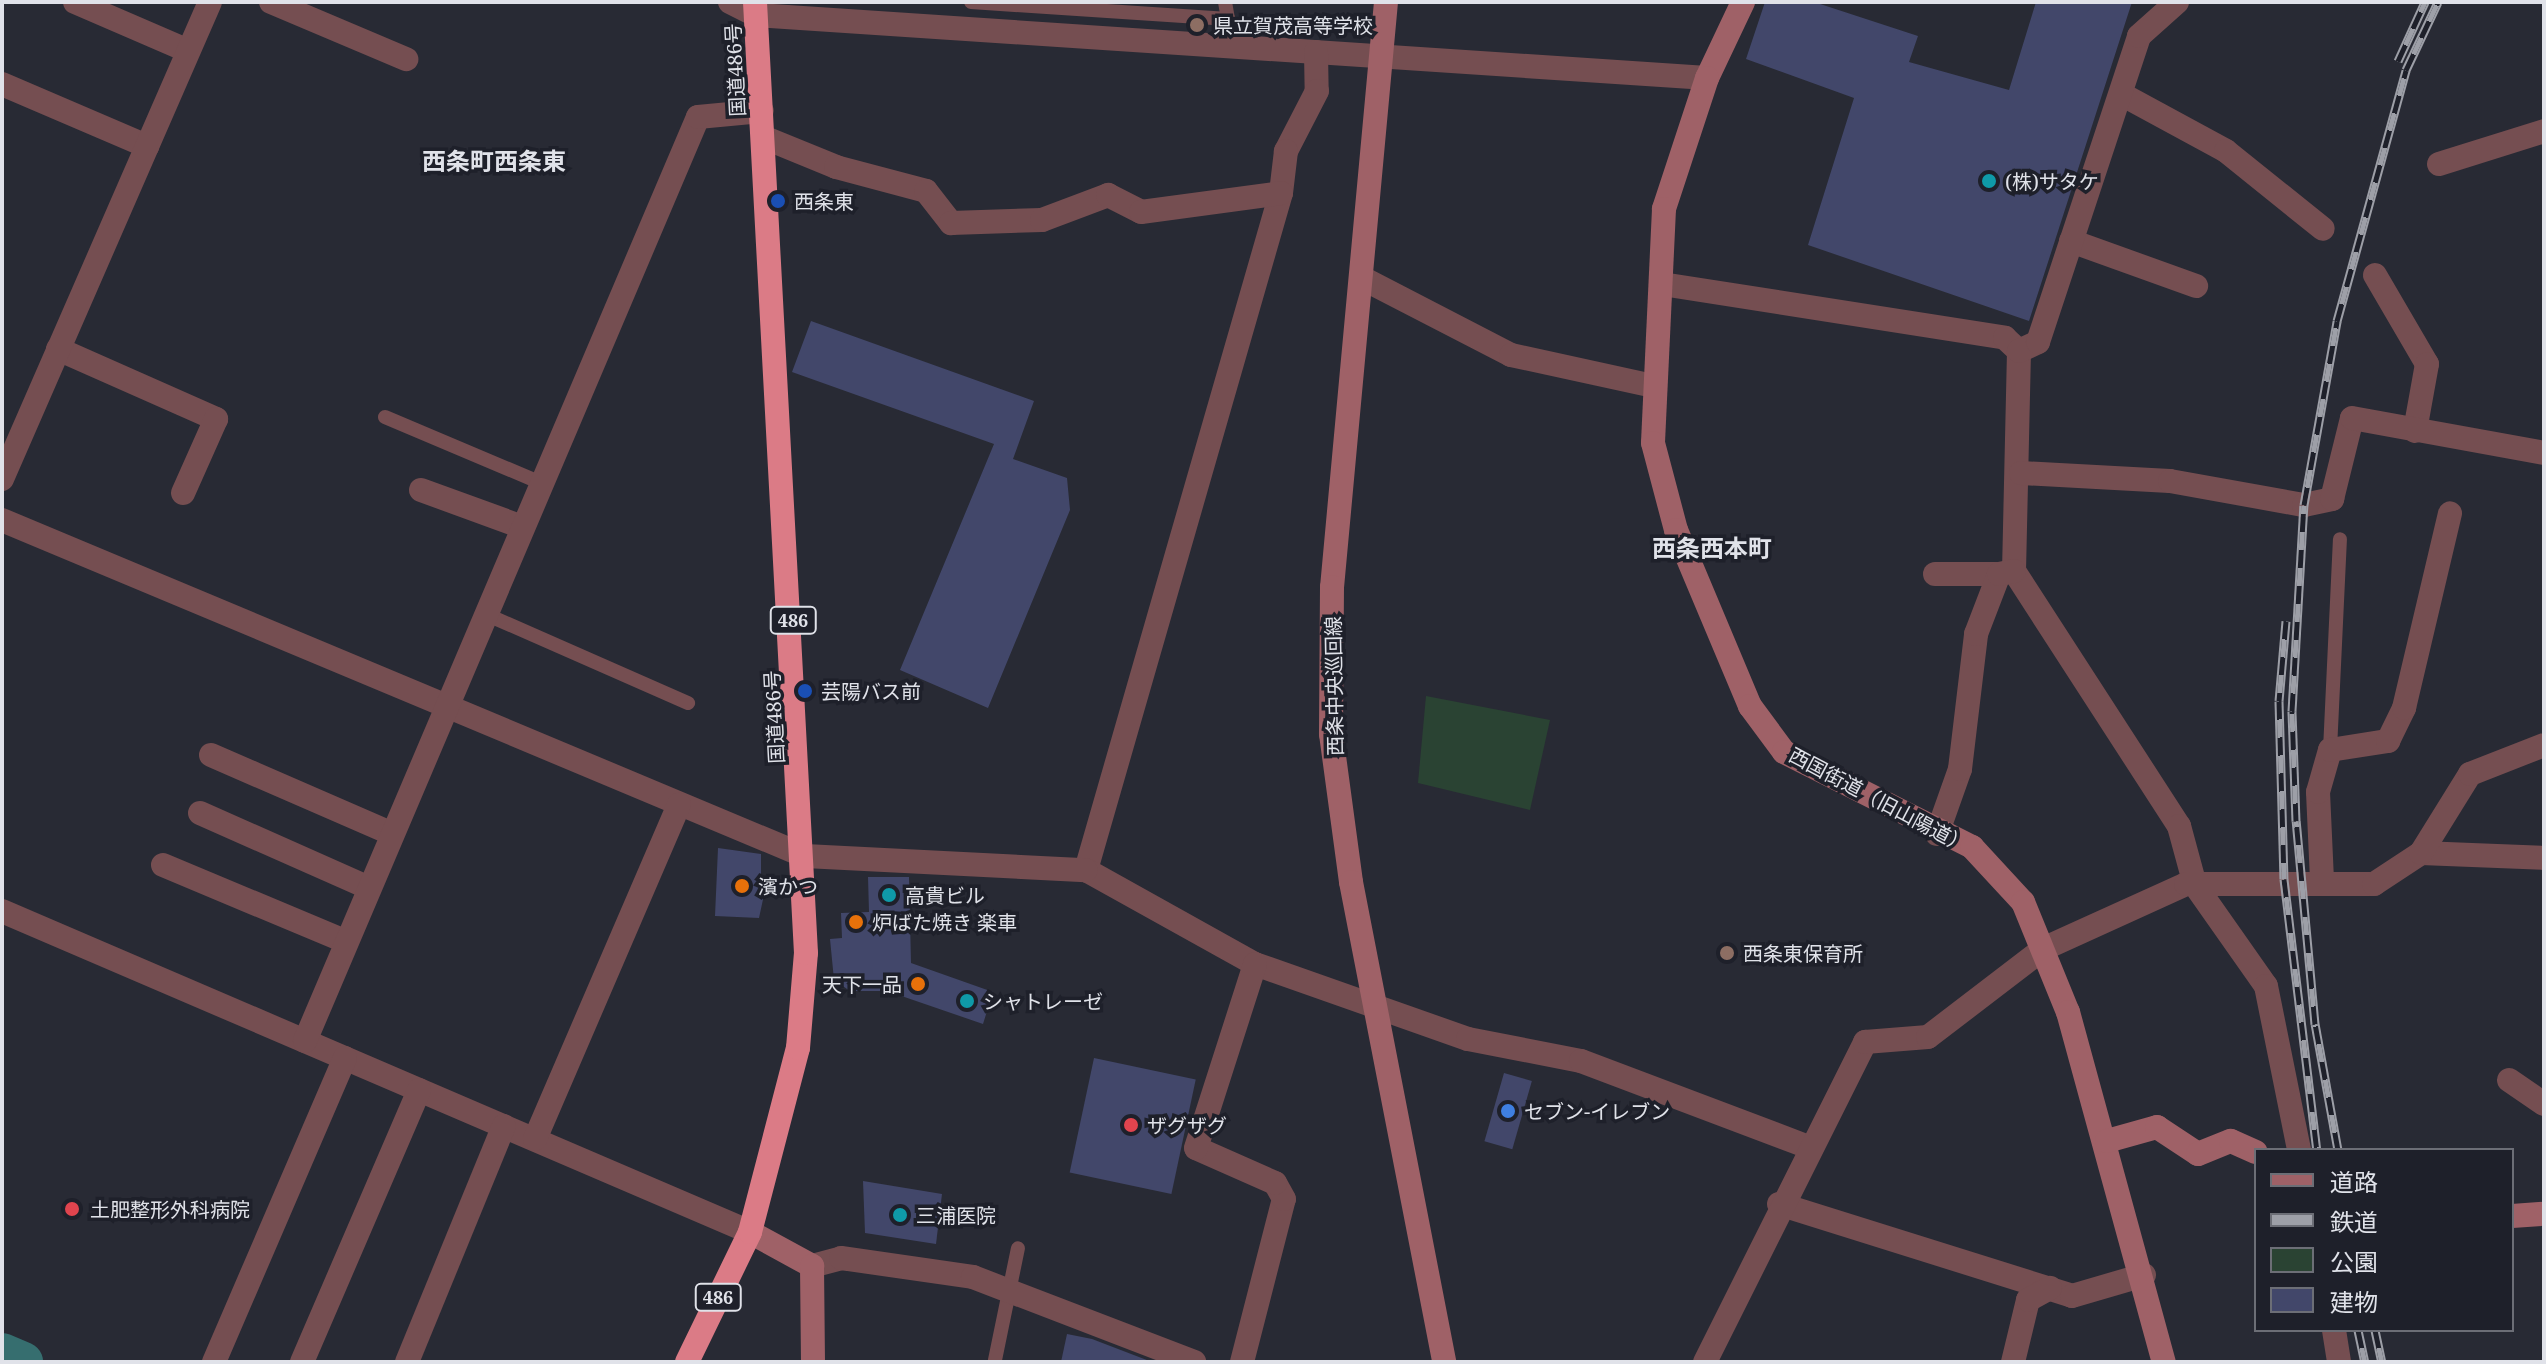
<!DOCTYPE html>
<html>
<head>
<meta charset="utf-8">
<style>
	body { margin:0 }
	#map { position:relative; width:2546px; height:1364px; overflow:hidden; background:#282a34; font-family:"Noto Serif","Noto Sans JP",serif }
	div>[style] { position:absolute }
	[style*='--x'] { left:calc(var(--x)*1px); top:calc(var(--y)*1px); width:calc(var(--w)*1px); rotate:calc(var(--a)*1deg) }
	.green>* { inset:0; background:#2a4333 }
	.river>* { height:40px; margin:-20px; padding:0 20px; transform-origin:20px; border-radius:20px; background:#366e6f }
	.building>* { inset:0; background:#42476a; transform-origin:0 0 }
	.lane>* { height:14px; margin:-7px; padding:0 7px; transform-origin:7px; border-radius:7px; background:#754e51 }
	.street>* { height:24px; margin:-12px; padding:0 12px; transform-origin:12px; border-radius:12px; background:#754e51 }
	.secondary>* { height:24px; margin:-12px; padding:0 12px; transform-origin:12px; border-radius:12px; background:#9f6167 }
	.highway>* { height:24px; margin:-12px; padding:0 12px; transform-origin:12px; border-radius:12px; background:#db7b86 }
	.rail>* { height:9px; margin-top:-4.5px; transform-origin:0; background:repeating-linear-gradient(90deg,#1e202a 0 18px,#9d9fa7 0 36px); box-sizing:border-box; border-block:2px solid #9d9fa7 }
	.dots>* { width:22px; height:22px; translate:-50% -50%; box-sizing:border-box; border:4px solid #1e202a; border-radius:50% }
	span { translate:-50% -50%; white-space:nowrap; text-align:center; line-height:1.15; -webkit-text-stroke:7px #1e202a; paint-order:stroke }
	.shield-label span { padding:2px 6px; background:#1e202a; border:2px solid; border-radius:6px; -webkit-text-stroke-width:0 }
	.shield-label { font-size:18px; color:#e0e2e9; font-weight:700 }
	.poi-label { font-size:20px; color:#e0e2e9 }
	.left { translate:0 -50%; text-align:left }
	.right { translate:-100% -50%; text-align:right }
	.street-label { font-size:20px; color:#e0e2e9 }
	.quarter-label { font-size:24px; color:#e0e2e9; font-weight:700 }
	.frame { position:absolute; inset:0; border:4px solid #e0e2e9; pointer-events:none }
	.legend { position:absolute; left:2254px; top:1148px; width:260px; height:184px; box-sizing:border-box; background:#1e202a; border:2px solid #6c6e76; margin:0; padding:10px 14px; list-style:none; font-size:24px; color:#e0e2e9 }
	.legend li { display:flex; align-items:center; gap:16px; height:40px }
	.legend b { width:40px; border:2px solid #6c6e76 }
</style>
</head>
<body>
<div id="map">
	<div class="green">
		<i style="clip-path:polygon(1426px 696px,1550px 720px,1530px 810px,1418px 783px)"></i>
	</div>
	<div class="river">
		<i style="--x:2;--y:1353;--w:23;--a:23"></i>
	</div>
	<div class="building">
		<i style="clip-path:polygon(1765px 2px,1814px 2px,1918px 36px,1909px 62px,2009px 90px,2036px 2px,2132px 2px,2029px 321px,1808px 245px,1854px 98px,1746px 59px)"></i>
		<i style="clip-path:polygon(811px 321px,1034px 401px,1013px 459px,1067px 478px,1070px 510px,988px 708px,900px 670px,994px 444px,792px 372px)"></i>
		<i style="clip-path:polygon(718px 848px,761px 854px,761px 876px,768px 876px,759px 918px,715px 916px)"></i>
		<i style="clip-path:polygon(868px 877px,909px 877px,911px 963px,993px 992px,983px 1024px,887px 991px,850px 991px,834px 980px,830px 939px,842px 938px,841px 913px,869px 912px)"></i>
		<i style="left:1094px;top:1058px;width:104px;height:117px;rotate:12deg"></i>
		<i style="left:1504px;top:1073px;width:29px;height:71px;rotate:16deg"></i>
		<i style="clip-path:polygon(863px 1181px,942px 1194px,936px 1244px,865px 1233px)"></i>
		<i style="clip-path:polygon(1067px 1334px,1092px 1339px,1152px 1362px,1061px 1362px)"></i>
	</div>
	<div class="lane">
		<i style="--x:971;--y:2;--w:258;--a:3.8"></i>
		<i style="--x:1228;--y:19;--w:27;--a:92"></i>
		<i style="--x:1225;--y:2;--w:17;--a:80"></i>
		<i style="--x:385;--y:417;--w:167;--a:22.9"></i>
		<i style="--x:483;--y:613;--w:224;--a:23.7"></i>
		<i style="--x:2330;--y:750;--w:211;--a:-87.3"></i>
		<i style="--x:995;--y:1360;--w:114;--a:-78.4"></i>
	</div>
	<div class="street">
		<i style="--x:75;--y:2;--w:123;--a:23.4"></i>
		<i style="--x:271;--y:2;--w:147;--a:22.9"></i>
		<i style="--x:730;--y:2;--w:29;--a:27"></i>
		<i style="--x:756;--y:15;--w:953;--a:3.79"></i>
		<i style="--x:1316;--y:52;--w:39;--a:89"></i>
		<i style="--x:1317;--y:91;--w:68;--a:117.3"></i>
		<i style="--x:1286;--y:151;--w:42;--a:96.8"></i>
		<i style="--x:1281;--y:193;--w:705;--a:106.07"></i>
		<i style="--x:1086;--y:870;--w:193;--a:29.1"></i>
		<i style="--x:1255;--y:964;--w:226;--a:19.4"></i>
		<i style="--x:1468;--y:1039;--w:115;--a:11"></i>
		<i style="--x:1581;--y:1061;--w:243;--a:20.7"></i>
		<i style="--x:2;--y:84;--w:158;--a:23.2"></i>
		<i style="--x:2123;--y:95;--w:117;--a:28.5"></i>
		<i style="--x:2226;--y:151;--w:124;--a:38.8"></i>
		<i style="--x:763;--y:137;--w:79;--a:22.3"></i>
		<i style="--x:836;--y:167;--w:93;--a:14.9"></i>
		<i style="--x:926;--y:191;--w:41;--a:52"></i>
		<i style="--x:951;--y:223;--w:91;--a:-1.9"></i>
		<i style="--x:1042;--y:220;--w:71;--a:-20.7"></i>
		<i style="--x:1108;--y:195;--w:37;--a:27"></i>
		<i style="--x:1141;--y:212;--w:141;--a:-7.7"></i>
		<i style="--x:2439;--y:164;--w:110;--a:-17.4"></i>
		<i style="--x:2071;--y:241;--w:133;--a:19.8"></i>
		<i style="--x:2375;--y:275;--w:103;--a:59.7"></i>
		<i style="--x:2427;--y:364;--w:68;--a:100.2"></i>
		<i style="--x:1362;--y:278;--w:168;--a:27.3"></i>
		<i style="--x:1511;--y:355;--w:145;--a:12.3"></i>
		<i style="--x:1662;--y:284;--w:347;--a:8.9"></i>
		<i style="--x:2005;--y:338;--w:19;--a:43"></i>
		<i style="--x:2019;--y:351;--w:220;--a:91.3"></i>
		<i style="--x:2014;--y:571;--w:304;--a:57.1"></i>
		<i style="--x:2179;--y:826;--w:61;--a:74.8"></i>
		<i style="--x:2195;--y:885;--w:123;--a:54.9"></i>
		<i style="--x:2266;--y:986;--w:167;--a:78.6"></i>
		<i style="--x:58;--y:349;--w:173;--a:23.9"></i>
		<i style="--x:216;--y:419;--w:81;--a:114"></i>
		<i style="--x:2019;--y:351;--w:21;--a:-25"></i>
		<i style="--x:2038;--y:342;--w:322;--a:-71.7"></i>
		<i style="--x:2139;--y:36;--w:51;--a:-41.8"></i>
		<i style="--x:2021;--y:473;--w:149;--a:3.1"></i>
		<i style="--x:2170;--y:481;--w:136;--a:10.2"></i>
		<i style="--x:2304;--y:505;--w:29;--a:-12"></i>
		<i style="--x:2332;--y:499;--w:83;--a:-76.1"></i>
		<i style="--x:2352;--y:418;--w:195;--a:10.3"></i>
		<i style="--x:2;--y:479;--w:520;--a:-66.44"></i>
		<i style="--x:421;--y:490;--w:105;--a:20"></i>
		<i style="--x:2;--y:520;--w:870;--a:22.71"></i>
		<i style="--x:805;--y:856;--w:281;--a:2.9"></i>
		<i style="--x:1935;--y:574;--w:64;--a:0"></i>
		<i style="--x:211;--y:755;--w:195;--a:23.5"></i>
		<i style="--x:200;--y:813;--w:183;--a:23.9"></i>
		<i style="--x:1937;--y:834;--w:69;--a:-70.5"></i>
		<i style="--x:1960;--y:769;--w:136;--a:-83.2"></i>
		<i style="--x:1976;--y:634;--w:64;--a:-69"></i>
		<i style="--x:1999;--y:574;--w:15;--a:-11"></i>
		<i style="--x:2421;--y:853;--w:123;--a:2.3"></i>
		<i style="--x:163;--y:865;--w:197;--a:22.7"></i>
		<i style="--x:2322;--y:880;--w:88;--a:-92.6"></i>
		<i style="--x:2318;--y:792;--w:44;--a:-74.1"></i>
		<i style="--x:2330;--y:750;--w:59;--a:-8.8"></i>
		<i style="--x:2388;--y:741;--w:37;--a:-64"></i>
		<i style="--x:2404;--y:708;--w:200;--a:-76.7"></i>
		<i style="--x:2;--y:911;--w:814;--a:23.23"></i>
		<i style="--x:305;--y:1041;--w:1004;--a:-66.96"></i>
		<i style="--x:698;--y:117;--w:64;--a:-5.4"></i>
		<i style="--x:2509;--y:1080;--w:42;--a:34.4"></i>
		<i style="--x:535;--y:1139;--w:364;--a:-66.7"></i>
		<i style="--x:1779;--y:1204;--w:307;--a:17.4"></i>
		<i style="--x:2072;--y:1296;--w:75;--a:-16.3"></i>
		<i style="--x:812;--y:1266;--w:30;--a:-15"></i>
		<i style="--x:841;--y:1258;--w:133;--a:8.2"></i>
		<i style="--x:973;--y:1277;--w:237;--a:21"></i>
		<i style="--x:2334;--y:1330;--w:32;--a:81"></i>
		<i style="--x:214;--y:1362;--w:331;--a:-66.7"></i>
		<i style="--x:302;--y:1362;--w:296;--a:-66.7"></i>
		<i style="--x:407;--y:1362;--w:255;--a:-67.7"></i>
		<i style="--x:1242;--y:1362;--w:168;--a:-75.6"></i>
		<i style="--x:1284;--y:1199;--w:18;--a:-119"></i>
		<i style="--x:1275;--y:1183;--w:86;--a:-156.1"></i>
		<i style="--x:1196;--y:1148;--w:193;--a:-72.2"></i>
		<i style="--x:1705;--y:1362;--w:358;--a:-63.4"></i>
		<i style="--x:1865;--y:1042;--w:63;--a:-4.5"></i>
		<i style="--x:1928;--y:1037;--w:145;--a:-37.4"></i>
		<i style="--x:2043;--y:949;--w:157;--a:-24.4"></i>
		<i style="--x:2186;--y:884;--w:188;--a:0"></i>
		<i style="--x:2374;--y:884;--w:56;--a:-33.4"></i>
		<i style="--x:2421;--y:853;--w:93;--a:-58.2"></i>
		<i style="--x:2470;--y:774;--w:79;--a:-21.4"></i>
		<i style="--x:2013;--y:1362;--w:64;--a:-76.4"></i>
		<i style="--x:2028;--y:1300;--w:25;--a:-29"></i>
	</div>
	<div class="secondary">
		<i style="--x:1386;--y:2;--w:587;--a:95.27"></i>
		<i style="--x:1332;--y:587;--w:147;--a:90.4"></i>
		<i style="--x:1331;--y:734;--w:149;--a:82.3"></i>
		<i style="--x:1351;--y:882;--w:489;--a:79"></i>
		<i style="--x:1743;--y:2;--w:84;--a:115.3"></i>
		<i style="--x:1707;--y:78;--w:138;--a:108.2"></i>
		<i style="--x:1664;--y:209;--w:234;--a:92.7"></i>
		<i style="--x:1653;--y:443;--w:90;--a:75.2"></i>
		<i style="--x:1676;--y:530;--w:191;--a:67.2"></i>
		<i style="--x:1750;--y:706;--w:57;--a:53.5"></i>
		<i style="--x:1784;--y:752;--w:211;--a:26.8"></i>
		<i style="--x:1972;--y:847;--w:75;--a:47.2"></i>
		<i style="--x:2023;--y:902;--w:119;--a:67.8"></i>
		<i style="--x:2068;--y:1012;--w:363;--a:74.7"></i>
		<i style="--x:2107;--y:1141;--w:52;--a:-15.6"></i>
		<i style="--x:2157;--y:1127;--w:49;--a:33.4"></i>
		<i style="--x:2198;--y:1154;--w:35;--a:-22"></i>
		<i style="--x:2231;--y:1141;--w:27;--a:24"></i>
		<i style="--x:2512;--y:1216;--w:32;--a:-4"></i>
		<i style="--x:750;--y:1232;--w:71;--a:28.7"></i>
		<i style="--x:812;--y:1266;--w:96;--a:89.4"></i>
	</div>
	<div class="highway">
		<i style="--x:687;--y:1362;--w:144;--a:-64.1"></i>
		<i style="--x:750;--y:1232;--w:190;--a:-75.4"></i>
		<i style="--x:798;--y:1048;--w:95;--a:-85.2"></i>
		<i style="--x:806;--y:953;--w:952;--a:-93.07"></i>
	</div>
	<div class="rail">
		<i style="--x:2398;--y:61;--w:65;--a:-65.4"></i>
		<i style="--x:2286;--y:621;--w:80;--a:95"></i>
		<i style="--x:2279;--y:701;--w:178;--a:88.4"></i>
		<i style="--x:2284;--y:879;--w:273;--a:83.1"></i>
		<i style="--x:2338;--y:1150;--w:128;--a:-100.3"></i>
		<i style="--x:2315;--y:1024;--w:204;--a:-95.3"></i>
		<i style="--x:2296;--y:821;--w:110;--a:-92.1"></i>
		<i style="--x:2292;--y:711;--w:206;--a:-86.7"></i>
		<i style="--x:2304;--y:505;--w:187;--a:-79.8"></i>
		<i style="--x:2337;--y:321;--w:260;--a:-74.6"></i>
		<i style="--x:2406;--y:70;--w:75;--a:-64.8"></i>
		<i style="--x:2358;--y:1330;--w:33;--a:78"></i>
		<i style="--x:2375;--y:1330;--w:33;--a:78"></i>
	</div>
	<div class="dots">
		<i style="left:1197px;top:25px;background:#8d6e63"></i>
		<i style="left:1989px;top:181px;background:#0f9aa8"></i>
		<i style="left:778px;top:201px;background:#1a4fb4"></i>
		<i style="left:805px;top:691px;background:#1a4fb4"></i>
		<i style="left:742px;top:886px;background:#e8710a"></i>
		<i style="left:889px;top:895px;background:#0f9aa8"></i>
		<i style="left:856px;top:922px;background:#e8710a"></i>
		<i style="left:1727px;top:953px;background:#8d6e63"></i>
		<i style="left:918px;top:984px;background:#e8710a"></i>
		<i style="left:967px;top:1001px;background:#0f9aa8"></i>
		<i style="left:1508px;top:1111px;background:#3f7fe0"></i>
		<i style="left:1131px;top:1125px;background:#e0444e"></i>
		<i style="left:72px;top:1209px;background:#e0444e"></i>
		<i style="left:900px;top:1215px;background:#0f9aa8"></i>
	</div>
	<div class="shield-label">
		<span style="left:793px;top:620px">486</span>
		<span style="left:718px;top:1297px">486</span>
	</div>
	<div class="poi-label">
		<span class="left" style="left:1213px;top:25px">県立賀茂高等学校</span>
		<span class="left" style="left:2005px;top:181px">(株)サタケ</span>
		<span class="left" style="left:794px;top:201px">西条東</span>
		<span class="left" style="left:821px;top:691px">芸陽バス前</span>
		<span class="left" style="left:758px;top:886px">濱かつ</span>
		<span class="left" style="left:905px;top:895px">高貴ビル</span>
		<span class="left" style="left:872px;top:922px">炉ばた焼き 楽車</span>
		<span class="left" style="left:1743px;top:953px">西条東保育所</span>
		<span class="right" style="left:902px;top:984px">天下一品</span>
		<span class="left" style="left:983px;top:1001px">シャトレーゼ</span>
		<span class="left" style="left:1524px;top:1111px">セブン-イレブン</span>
		<span class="left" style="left:1147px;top:1125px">ザグザグ</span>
		<span class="left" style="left:90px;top:1209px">土肥整形外科病院</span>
		<span class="left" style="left:916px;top:1215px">三浦医院</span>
	</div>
	<div class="street-label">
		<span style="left:735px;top:70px;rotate:-93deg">国道486号</span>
		<span style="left:1334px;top:686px;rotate:-91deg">西条中央巡回線</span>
		<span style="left:774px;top:717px;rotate:-93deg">国道486号</span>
		<span style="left:1879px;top:800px;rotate:28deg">西国街道（旧山陽道）</span>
	</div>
	<div class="quarter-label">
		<span style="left:494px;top:161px">西条町西条東</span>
		<span style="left:1712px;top:548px">西条西本町</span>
	</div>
	<div class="frame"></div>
	<ul class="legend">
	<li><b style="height:10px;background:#9f6167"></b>道路</li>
	<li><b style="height:10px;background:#9d9fa7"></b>鉄道</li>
	<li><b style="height:22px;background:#2a4333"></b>公園</li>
	<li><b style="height:22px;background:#42476a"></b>建物</li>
	</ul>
</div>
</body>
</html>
